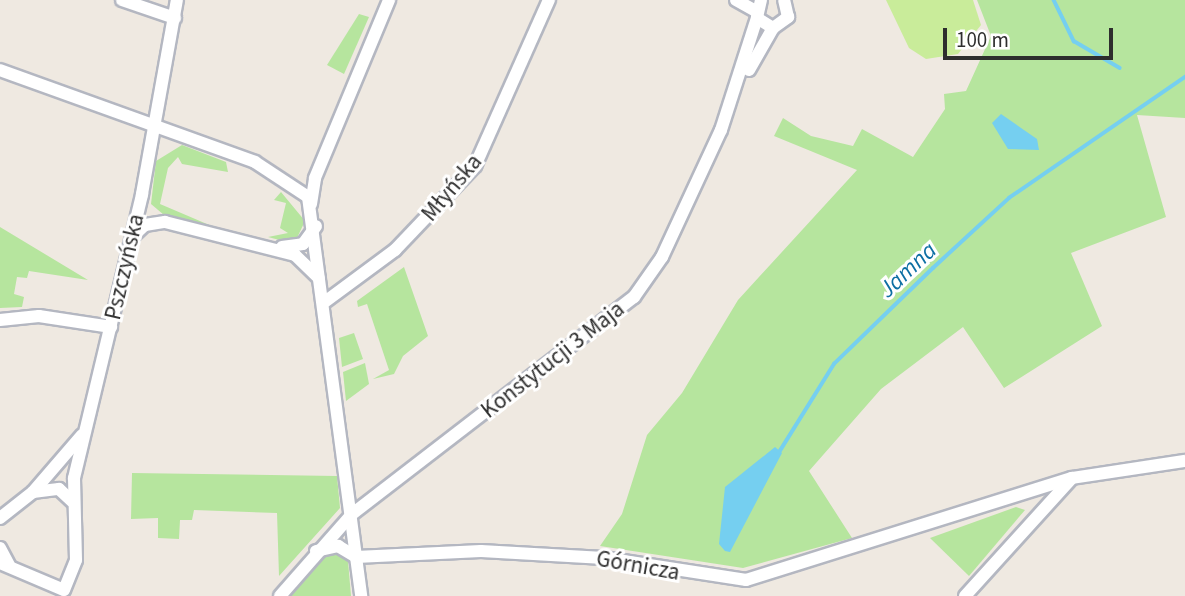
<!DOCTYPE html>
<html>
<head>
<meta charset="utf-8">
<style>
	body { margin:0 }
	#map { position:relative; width:1185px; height:596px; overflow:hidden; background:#efe9e1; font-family:"Source Sans 3",sans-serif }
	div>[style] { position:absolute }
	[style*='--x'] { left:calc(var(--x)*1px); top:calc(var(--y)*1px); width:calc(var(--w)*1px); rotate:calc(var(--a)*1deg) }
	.green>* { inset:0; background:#b6e59e }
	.pitch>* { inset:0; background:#c9ec9a }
	.water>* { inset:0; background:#75cff0 }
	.stream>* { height:3.5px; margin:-1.75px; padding:0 1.75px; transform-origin:1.75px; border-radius:1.75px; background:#75cff0 }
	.roads { filter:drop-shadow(2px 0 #b4b7c1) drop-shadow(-2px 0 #b4b7c1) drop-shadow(0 2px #b4b7c1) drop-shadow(0 -2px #b4b7c1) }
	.minor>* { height:12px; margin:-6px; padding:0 6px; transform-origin:6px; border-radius:6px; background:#fff }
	span { translate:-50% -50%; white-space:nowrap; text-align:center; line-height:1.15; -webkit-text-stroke:6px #fff; paint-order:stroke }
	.street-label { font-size:23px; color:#2e2e2e }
	.water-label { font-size:24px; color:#0d6fa3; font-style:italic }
	.scale { position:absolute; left:943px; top:28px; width:170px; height:32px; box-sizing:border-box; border:4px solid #2e2e2e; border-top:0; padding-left:9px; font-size:21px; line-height:24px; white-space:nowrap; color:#2e2e2e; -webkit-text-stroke:5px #fff; paint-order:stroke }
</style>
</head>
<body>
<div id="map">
	<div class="green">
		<i style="clip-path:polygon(977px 0,1185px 0,1185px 118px,1137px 115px,1166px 217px,1071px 253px,1102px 326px,1004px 388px,963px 327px,881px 389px,809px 471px,852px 538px,743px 568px,600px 546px,622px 514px,647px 435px,682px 393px,738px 300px,857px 170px,774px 136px,783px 118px,811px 136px,853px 146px,862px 129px,913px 157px,945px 109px,944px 94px,966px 91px,991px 36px)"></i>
		<i style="clip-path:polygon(359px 14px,369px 17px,344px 74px,327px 65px)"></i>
		<i style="clip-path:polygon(182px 145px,226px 162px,228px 172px,182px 164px,178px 157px,168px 168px,160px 204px,214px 227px,164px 215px,151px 204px,156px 161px)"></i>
		<i style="clip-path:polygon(281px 192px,305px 221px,296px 240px,287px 242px,268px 237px,288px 233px,280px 228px,286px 203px,274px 200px)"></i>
		<i style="clip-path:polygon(0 227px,88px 280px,29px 271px,27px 278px,17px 277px,14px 294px,24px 297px,22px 307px,0 308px)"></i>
		<i style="clip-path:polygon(404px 267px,428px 336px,403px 356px,394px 374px,373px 379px,389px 370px,367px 304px,358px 307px,357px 301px)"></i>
		<i style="clip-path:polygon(354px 333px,363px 359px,342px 367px,339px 338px)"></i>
		<i style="clip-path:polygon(365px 363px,369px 384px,346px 401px,343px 372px)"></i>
		<i style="clip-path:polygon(132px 473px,337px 476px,340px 508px,279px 576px,277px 513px,194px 510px,192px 520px,180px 520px,179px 539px,158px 538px,158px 518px,131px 519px)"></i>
		<i style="clip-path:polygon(1016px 507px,1025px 510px,969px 576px,930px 538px)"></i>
		<i style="clip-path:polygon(333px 549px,348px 561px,351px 596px,287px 596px,313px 562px)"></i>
	</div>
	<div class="pitch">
		<i style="clip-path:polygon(886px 0,973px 0,981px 25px,958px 54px,926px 59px,909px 48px)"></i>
	</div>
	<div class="water">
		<i style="clip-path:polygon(1001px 114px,1037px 139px,1039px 150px,1008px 149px,992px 123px)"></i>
		<i style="clip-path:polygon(775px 447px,782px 453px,730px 552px,725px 551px,719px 544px,725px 487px)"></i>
	</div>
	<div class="stream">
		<i style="--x:1054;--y:0;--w:46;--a:64"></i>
		<i style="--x:1074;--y:41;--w:53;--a:30.4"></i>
		<i style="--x:778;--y:454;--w:106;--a:-58.1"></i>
		<i style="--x:834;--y:364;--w:138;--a:-44.1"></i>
		<i style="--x:933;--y:268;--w:103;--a:-42.6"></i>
		<i style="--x:1009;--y:198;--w:214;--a:-34.5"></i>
	</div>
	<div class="roads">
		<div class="minor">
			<i style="--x:122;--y:0;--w:56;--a:18.8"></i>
			<i style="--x:736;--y:0;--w:23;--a:29"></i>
			<i style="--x:761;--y:0;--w:18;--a:103"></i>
			<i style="--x:757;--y:18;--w:19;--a:32"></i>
			<i style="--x:773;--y:28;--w:19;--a:-36"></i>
			<i style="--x:788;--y:17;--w:17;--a:-103"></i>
			<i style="--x:0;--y:70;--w:271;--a:19.8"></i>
			<i style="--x:255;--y:162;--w:64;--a:33.4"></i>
			<i style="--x:308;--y:197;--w:403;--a:82.4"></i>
			<i style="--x:749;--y:70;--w:48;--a:-60.3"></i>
			<i style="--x:311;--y:204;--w:26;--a:-81"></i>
			<i style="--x:315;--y:178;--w:193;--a:-67.4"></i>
			<i style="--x:133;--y:236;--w:16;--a:-43"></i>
			<i style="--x:145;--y:225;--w:20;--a:-9"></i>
			<i style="--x:165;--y:222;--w:134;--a:14.2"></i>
			<i style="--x:295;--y:255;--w:33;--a:44"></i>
			<i style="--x:282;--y:247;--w:21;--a:-8"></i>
			<i style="--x:303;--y:244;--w:22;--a:-54"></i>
			<i style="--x:326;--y:301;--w:86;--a:-36.5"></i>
			<i style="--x:395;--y:250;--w:116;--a:-46.4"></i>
			<i style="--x:475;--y:166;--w:182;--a:-66"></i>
			<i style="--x:0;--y:320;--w:39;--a:-6"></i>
			<i style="--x:39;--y:316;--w:73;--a:8.7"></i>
			<i style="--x:33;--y:492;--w:26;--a:-7"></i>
			<i style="--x:59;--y:489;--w:18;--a:43"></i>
			<i style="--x:0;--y:518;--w:42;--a:-38.2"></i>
			<i style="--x:33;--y:492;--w:75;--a:-49.3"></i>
			<i style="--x:0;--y:548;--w:19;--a:62"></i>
			<i style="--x:316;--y:551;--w:23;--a:-13"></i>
			<i style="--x:338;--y:546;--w:21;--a:31"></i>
			<i style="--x:356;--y:557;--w:125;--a:-2.7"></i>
			<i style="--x:481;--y:551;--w:123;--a:3.3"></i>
			<i style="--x:604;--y:558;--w:144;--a:8.8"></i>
			<i style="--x:746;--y:580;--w:342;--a:-17.4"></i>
			<i style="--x:0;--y:563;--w:69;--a:22.9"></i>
			<i style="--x:64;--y:590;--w:32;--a:-68"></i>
			<i style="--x:76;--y:560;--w:82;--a:-91.4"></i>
			<i style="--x:74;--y:478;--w:292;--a:-76.5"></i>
			<i style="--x:142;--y:194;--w:197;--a:-79.8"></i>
			<i style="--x:280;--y:596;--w:109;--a:-48.7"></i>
			<i style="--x:352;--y:514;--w:356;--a:-37.6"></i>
			<i style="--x:634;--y:297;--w:49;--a:-55"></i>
			<i style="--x:662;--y:257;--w:140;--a:-65.1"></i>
			<i style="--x:721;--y:130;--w:118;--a:-72.2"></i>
			<i style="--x:965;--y:596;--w:159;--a:-47.8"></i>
			<i style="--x:1072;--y:478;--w:114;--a:-8.6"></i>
		</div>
	</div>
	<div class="street-label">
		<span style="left:452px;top:188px;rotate:-50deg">Młyńska</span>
		<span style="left:125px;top:267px;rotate:-77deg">Pszczyńska</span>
		<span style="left:553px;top:360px;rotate:-38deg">Konstytucji 3 Maja</span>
		<span style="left:638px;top:566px;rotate:10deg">Górnicza</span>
	</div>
	<div class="water-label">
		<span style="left:908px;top:270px;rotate:-43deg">Jamna</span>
	</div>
	<div class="scale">100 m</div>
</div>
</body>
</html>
